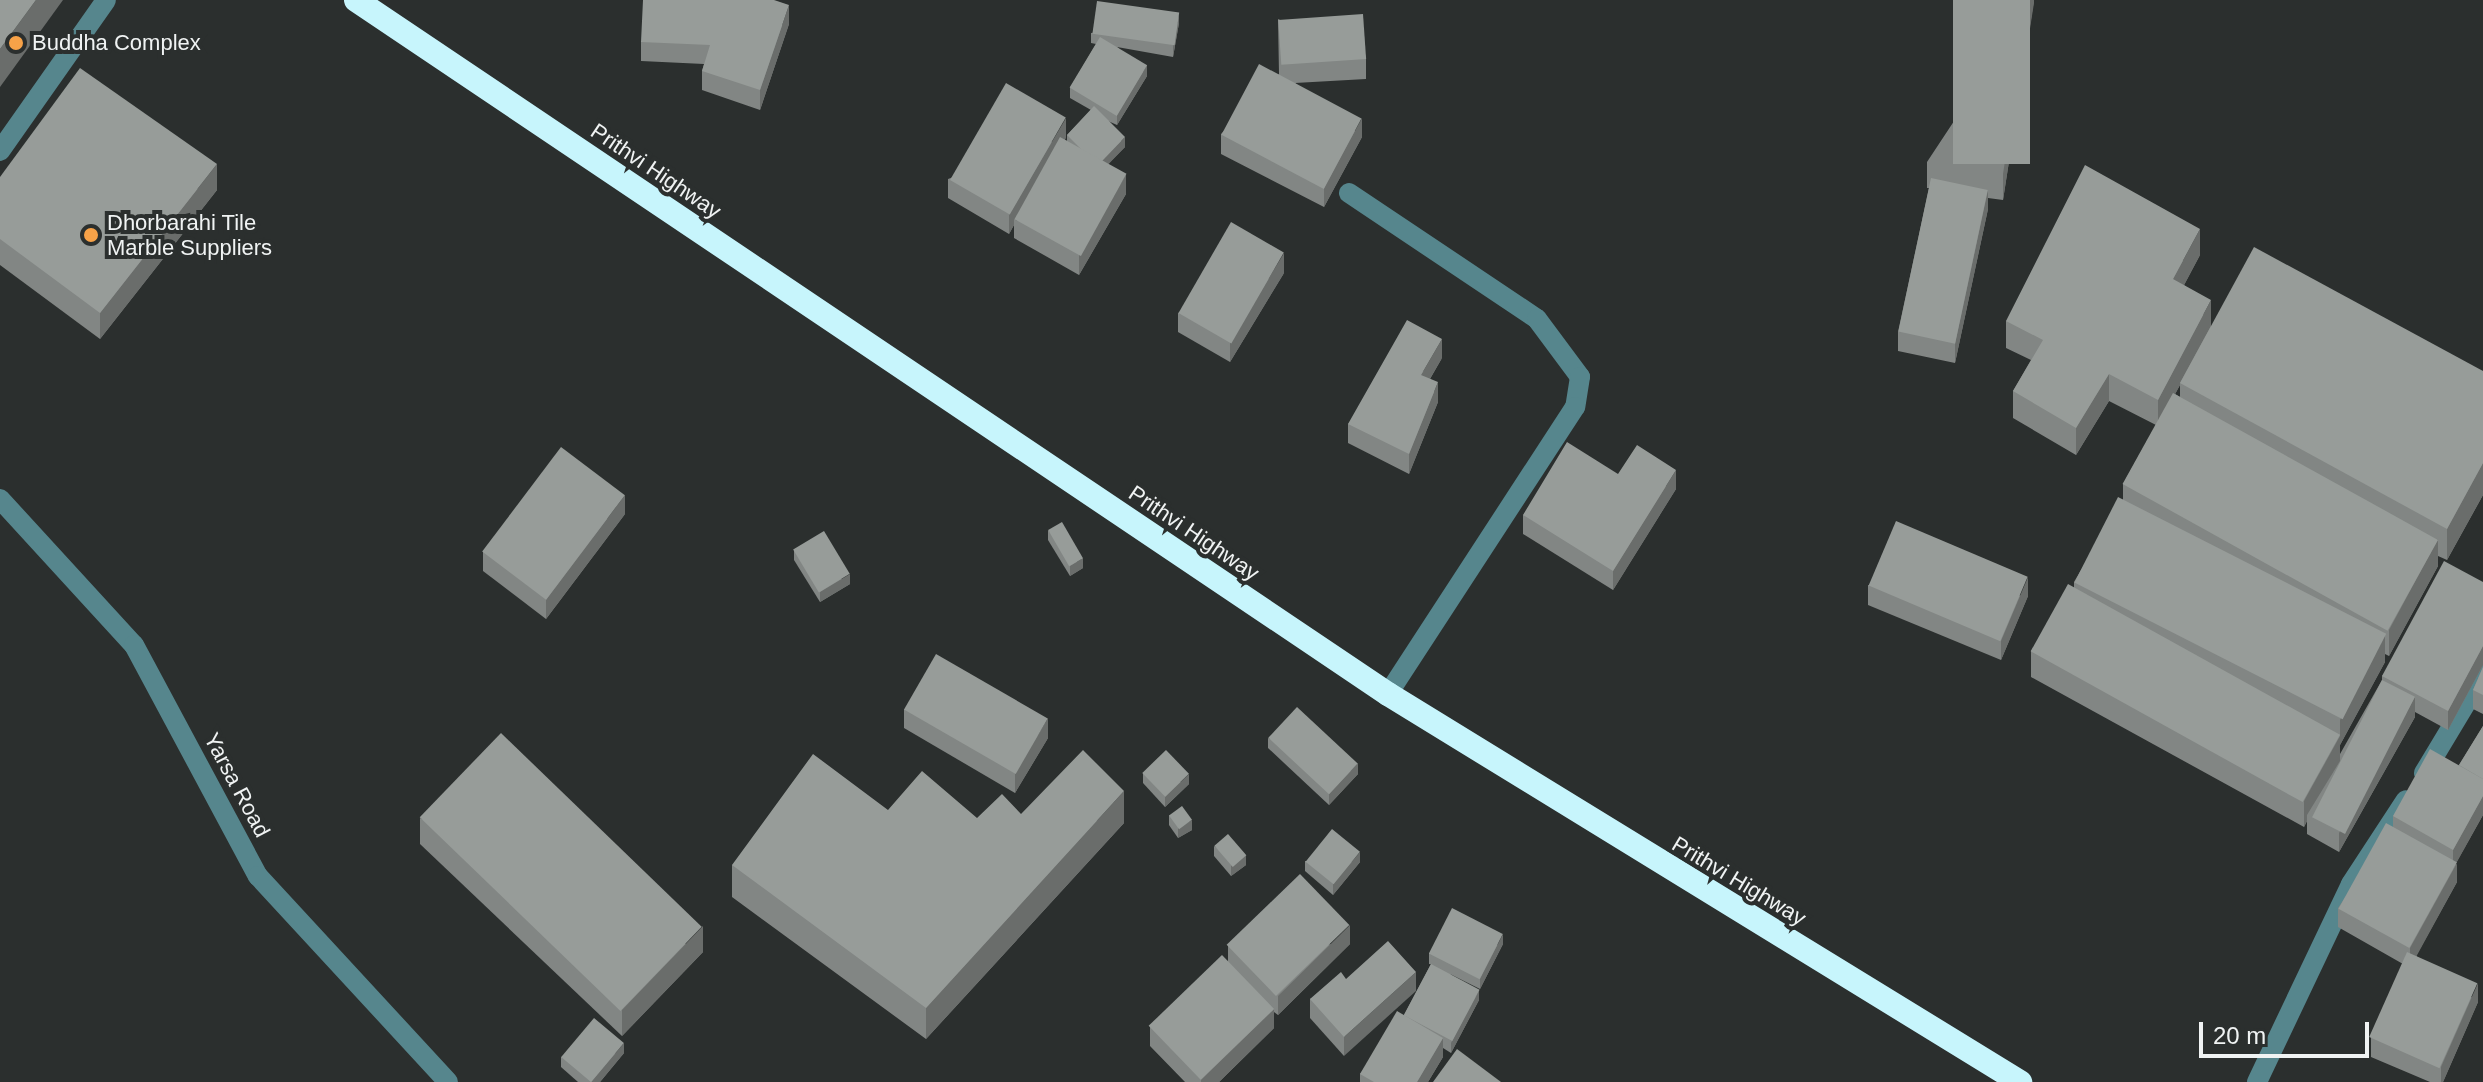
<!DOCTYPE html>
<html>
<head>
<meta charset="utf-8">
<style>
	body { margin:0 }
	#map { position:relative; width:2483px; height:1082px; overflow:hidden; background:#2b2f2e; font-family:Arial,sans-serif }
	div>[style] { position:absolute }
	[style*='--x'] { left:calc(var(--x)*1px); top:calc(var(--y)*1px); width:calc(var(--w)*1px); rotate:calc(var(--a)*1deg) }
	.minor>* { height:20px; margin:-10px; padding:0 10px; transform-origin:10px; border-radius:10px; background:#56868d }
	.highway>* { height:24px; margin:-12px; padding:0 12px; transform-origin:12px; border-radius:12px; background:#c7f5fc }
	.wall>* { inset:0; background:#828684 }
	.shaded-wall>* { inset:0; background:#6a6d6b }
	.building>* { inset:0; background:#979c99; transform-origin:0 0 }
	.dots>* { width:22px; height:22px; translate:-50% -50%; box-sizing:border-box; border:4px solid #2b2f2e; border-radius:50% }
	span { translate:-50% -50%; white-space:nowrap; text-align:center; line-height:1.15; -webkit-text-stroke:8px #2b2f2e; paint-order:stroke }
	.poi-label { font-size:22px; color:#f0f3f3 }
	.left { translate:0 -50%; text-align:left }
	.street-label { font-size:22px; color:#f0f3f3 }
	.scale { position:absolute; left:2199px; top:1022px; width:170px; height:36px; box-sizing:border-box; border:4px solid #f0f3f3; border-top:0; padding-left:10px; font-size:24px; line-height:28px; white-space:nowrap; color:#f0f3f3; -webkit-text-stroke:6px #2b2f2e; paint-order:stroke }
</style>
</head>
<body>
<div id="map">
	<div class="minor">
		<i style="--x:0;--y:151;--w:184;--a:-54.9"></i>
		<i style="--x:1349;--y:193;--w:226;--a:33.8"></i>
		<i style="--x:1537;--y:319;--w:72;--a:53.4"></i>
		<i style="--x:1580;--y:377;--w:30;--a:99"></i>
		<i style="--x:1575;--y:407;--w:343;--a:123.1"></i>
		<i style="--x:0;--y:499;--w:198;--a:47.5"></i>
		<i style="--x:134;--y:645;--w:262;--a:61.8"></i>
		<i style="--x:258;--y:876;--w:280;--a:47.3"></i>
		<i style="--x:2424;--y:773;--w:114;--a:-59"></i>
		<i style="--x:2257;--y:1082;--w:219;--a:-64.6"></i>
		<i style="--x:2351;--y:884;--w:100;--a:-56.8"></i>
	</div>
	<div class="highway">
		<i style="--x:356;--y:0;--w:1244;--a:33.92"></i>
		<i style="--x:1388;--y:694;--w:742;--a:31.55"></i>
	</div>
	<div class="wall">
		<i style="clip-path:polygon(2034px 0,2003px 200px,1988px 198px,1988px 209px,1955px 363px,1898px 351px,1898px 332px,1929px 188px,1927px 188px,1927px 162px)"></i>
		<i style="clip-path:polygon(1278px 19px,1366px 59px,1366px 79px,1295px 83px,1362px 137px,1324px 207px,1221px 154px,1221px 134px,1279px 74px)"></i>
		<i style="clip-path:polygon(1179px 23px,1173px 57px,1117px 47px,1147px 76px,1117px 125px,1108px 121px,1125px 147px,1108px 164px,1126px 194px,1079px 275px,1014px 238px,1014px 225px,1009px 234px,948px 198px,948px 179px,1066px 137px,1065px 140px,1067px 141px,1067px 135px,1091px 110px,1070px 98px,1070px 88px,1096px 44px,1091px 43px,1091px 33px)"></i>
		<i style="clip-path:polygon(789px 24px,760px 110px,702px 90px,702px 71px,704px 64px,641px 61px,641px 42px)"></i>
		<i style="clip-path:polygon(0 177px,217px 190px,100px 339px,0 265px)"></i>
		<i style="clip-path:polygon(evenodd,2200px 255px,2184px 285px,2211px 326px,2483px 371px,2483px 495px,2447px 560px,2438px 556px,2438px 566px,2389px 656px,2385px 654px,2385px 662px,2340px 745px,2340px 754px,2382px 680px,2382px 676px,2483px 582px,2483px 665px,2448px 730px,2415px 712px,2415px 717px,2339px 852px,2307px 834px,2307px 821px,2304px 827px,2031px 677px,2031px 651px,2074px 588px,2074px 582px,2123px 499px,2123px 484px,2156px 425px,2109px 401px,2076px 455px,2013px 418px,2013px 391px,2031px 360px,2006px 348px,2006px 321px,2200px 255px,2180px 385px,2180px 397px,2175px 394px,2180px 385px)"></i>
		<i style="clip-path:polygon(1284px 273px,1230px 362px,1178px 332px,1178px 313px)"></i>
		<i style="clip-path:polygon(1442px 358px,1430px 379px,1438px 402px,1409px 474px,1348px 443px,1348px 424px)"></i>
		<i style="clip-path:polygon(1618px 474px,1676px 489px,1613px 590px,1523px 534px,1523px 515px)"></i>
		<i style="clip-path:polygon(625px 514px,546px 619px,483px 571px,483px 552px)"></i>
		<i style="clip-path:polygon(1048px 530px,1083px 568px,1070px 576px,1048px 540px)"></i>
		<i style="clip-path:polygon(794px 550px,850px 584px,820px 602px,794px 560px)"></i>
		<i style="clip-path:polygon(1868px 585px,2028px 596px,2001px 660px,1868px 605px)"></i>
		<i style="clip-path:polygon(2483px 667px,2483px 714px,2473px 709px,2473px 690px)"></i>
		<i style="clip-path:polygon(904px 709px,1048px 738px,1015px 793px,904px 728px)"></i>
		<i style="clip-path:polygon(2483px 726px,2483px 815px,2456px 863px,2457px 882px,2416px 956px,2478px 1002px,2443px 1082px,2430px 1082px,2371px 1057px,2371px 1038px,2403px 964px,2338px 927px,2338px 908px,2393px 827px,2393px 816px,2459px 765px)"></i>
		<i style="clip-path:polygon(1268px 738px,1358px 774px,1329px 805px,1268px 748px)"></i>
		<i style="clip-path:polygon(1143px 773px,1189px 784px,1165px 807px,1143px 783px)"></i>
		<i style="clip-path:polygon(888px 810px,977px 818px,1021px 814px,1124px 823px,926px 1039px,732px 897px,732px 865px)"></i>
		<i style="clip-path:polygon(1169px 815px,1192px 830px,1178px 838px,1169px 825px)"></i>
		<i style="clip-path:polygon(420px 818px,703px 952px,622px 1036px,420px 844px)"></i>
		<i style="clip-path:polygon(1214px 846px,1246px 865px,1231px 876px,1214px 856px)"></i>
		<i style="clip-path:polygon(1305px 861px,1360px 862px,1333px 895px,1305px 871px)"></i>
		<i style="clip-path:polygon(1350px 944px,1278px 1015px,1274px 1012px,1274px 1028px,1219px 1082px,1185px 1082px,1150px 1046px,1150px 1027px,1228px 961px,1228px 946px)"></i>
		<i style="clip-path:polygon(1503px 944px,1480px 989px,1450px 974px,1479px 1000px,1451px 1053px,1443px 1048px,1443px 1057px,1428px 1082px,1360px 1082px,1360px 1074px,1404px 1015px,1431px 964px,1429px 964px,1429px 953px)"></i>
		<i style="clip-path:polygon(1346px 979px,1344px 1056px,1310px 1018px,1310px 999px)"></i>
		<i style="clip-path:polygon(624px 1053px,600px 1082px,578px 1082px,561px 1067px,561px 1057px)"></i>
	</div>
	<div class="shaded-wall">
		<i style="clip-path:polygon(36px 0,63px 0,0 87px,0 49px)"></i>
		<i style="clip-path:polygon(2030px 0,2034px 0,2034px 3px,2003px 200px,2003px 174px)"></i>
		<i style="clip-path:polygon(789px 5px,789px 24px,760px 110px,760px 90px)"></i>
		<i style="clip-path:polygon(1179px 13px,1179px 23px,1173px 57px,1173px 47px)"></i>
		<i style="clip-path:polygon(1147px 65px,1147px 76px,1117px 125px,1117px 115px)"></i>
		<i style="clip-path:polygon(1066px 118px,1066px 137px,1017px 221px,1014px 219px,1014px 225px,1009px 234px,1009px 215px)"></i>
		<i style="clip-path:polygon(1362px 118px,1362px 137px,1324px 207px,1324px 188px)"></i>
		<i style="clip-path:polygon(1125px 137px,1125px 147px,1098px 175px,1098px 165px)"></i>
		<i style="clip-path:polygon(217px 164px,217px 190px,100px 339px,100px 313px)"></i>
		<i style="clip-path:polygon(1126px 174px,1126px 194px,1079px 275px,1079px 256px)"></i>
		<i style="clip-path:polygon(1988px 190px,1988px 209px,1955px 363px,1955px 344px)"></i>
		<i style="clip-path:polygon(2200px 229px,2200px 255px,2173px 306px,2173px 279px)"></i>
		<i style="clip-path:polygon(1284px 253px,1284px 273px,1230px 362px,1230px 343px)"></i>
		<i style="clip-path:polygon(2211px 300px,2211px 326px,2180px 383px,2180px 385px,2158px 426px,2158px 400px)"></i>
		<i style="clip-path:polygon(1442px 339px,1442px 358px,1421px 394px,1421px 375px)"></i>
		<i style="clip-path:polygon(2109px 374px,2109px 401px,2076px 455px,2076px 428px)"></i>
		<i style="clip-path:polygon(1438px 382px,1438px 402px,1409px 474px,1409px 454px)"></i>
		<i style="clip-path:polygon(2483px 463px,2483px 495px,2447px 560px,2447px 529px)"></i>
		<i style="clip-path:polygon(1676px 470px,1676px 489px,1613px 590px,1613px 571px)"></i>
		<i style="clip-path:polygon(625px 495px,625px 514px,546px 619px,546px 600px)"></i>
		<i style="clip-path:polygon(2438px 539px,2438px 566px,2389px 656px,2389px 630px)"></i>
		<i style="clip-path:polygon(1083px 558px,1083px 568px,1070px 576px,1070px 566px)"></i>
		<i style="clip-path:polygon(850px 574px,850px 584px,820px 602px,820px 592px)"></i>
		<i style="clip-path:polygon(2028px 577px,2028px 596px,2001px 660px,2001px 641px)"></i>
		<i style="clip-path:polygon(2385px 635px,2385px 662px,2340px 745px,2340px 761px,2307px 815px,2307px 821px,2304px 827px,2304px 801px,2340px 736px,2340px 720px)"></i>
		<i style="clip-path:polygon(2483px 646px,2483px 665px,2448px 730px,2448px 711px)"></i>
		<i style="clip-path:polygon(2415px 697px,2415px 717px,2339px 852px,2339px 833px)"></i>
		<i style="clip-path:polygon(1048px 718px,1048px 738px,1015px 793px,1015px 773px)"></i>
		<i style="clip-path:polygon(1358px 763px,1358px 774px,1329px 805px,1329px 794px)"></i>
		<i style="clip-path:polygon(1189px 774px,1189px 784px,1165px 807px,1165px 797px)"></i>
		<i style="clip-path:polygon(1124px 791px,1124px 823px,926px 1039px,926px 1008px)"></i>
		<i style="clip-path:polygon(2483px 796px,2483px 815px,2453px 869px,2453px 850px)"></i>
		<i style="clip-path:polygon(1192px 820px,1192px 830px,1178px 838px,1178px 828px)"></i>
		<i style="clip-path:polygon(1360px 852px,1360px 862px,1333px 895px,1333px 884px)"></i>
		<i style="clip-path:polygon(1246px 855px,1246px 865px,1231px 876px,1231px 866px)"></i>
		<i style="clip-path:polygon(2457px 863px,2457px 882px,2410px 968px,2410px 948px)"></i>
		<i style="clip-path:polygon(1350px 925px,1350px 944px,1278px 1015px,1278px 996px)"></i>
		<i style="clip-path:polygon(703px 926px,703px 952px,622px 1036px,622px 1010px)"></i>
		<i style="clip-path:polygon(1503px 934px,1503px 944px,1480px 989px,1480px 979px)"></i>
		<i style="clip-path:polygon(1416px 972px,1416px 991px,1344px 1056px,1344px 1037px)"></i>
		<i style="clip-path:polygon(2478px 983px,2478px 1002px,2443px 1082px,2441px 1082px,2441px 1067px)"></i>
		<i style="clip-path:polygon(1479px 990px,1479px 1000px,1451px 1053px,1451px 1043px)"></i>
		<i style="clip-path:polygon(1274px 1009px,1274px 1028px,1219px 1082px,1201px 1082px,1201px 1080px)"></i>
		<i style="clip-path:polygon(1443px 1038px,1443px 1057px,1428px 1082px,1417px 1082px)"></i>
		<i style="clip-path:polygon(624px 1043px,624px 1053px,600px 1082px,591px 1082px)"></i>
	</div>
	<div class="building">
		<i style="clip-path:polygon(0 0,36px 0,0 49px)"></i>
		<i style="clip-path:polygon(643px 0,774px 0,789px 5px,760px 90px,702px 71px,710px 45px,641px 42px)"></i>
		<i style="left:1953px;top:0;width:77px;height:164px"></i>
		<i style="left:1097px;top:1px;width:83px;height:33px;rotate:8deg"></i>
		<i style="left:1363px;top:14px;width:45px;height:85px;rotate:86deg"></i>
		<i style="left:1100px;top:37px;width:55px;height:59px;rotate:31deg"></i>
		<i style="left:1259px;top:64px;width:116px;height:80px;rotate:28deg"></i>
		<i style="clip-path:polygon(80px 68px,217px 164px,100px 313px,0 239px,0 177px)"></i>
		<i style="left:1006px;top:83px;width:69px;height:112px;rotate:30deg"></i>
		<i style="clip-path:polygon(1094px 106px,1125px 137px,1102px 161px,1082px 150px,1067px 135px)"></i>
		<i style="left:1060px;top:137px;width:76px;height:94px;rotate:29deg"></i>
		<i style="clip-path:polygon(2085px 165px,2200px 229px,2173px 279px,2211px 300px,2158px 400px,2109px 374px,2076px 428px,2013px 391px,2043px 340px,2006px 321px)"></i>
		<i style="left:1931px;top:178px;width:58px;height:157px;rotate:12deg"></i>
		<i style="left:1231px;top:222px;width:61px;height:105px;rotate:30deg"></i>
		<i style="clip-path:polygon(2254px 247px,2483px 371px,2483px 463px,2447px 529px,2180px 383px)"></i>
		<i style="clip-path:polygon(1407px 320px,1442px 339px,1421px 375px,1438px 382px,1409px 454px,1348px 424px)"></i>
		<i style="left:2173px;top:393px;width:303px;height:104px;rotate:29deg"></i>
		<i style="clip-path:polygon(1567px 442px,1618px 474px,1637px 445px,1676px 470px,1613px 571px,1523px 515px)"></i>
		<i style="left:561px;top:447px;width:80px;height:131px;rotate:37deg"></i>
		<i style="left:2118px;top:497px;width:301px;height:96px;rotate:27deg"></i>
		<i style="left:1896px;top:521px;width:143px;height:70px;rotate:23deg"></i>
		<i style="left:1062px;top:522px;width:42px;height:16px;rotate:60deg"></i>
		<i style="left:824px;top:531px;width:50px;height:36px;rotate:59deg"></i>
		<i style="clip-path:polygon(2444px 561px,2483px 582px,2483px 646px,2448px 711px,2382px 676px)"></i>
		<i style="left:2068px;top:584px;width:311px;height:77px;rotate:29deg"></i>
		<i style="left:936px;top:654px;width:129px;height:64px;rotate:30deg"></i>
		<i style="clip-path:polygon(2483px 667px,2483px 695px,2473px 690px)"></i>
		<i style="left:2382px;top:680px;width:37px;height:154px;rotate:27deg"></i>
		<i style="left:1297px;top:707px;width:83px;height:42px;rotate:43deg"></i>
		<i style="clip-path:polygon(2483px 726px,2483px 779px,2459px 765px)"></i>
		<i style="left:501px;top:733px;width:279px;height:117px;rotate:44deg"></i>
		<i style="clip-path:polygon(2430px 749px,2483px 779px,2483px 796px,2453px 850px,2393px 816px)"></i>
		<i style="clip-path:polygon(1083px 750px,1124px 791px,926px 1008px,732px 865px,813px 754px,888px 810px,922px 771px,977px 818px,1002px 794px,1021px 814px)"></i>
		<i style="left:1166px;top:750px;width:33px;height:33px;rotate:46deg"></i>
		<i style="left:1182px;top:806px;width:17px;height:16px;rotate:54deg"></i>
		<i style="left:2386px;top:823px;width:81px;height:98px;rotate:29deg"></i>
		<i style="left:1332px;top:829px;width:36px;height:42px;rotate:39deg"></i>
		<i style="left:1228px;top:834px;width:28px;height:18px;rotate:49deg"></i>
		<i style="left:1300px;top:874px;width:71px;height:102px;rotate:46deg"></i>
		<i style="left:1452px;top:908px;width:57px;height:51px;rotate:27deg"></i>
		<i style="clip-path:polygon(1388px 941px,1416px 972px,1344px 1037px,1310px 999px,1341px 972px,1346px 979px)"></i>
		<i style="left:2407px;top:952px;width:77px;height:93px;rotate:24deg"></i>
		<i style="left:1222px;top:955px;width:75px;height:102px;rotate:46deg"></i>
		<i style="left:1431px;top:964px;width:55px;height:58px;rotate:28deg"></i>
		<i style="clip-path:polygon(1397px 1011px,1443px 1038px,1417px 1082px,1374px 1082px,1360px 1074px)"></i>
		<i style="left:594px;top:1018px;width:39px;height:51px;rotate:40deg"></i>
		<i style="clip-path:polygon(1457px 1049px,1501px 1082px,1433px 1082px)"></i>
	</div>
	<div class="dots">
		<i style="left:16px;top:43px;background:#f7a248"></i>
		<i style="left:91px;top:235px;background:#f7a248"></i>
	</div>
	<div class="poi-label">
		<span class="left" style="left:32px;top:43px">Buddha Complex</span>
		<span class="left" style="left:107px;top:235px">Dhorbarahi Tile<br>Marble Suppliers</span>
	</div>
	<div class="street-label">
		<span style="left:656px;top:171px;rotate:34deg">Prithvi Highway</span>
		<span style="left:1194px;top:533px;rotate:34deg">Prithvi Highway</span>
		<span style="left:237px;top:785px;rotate:62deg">Yarsa Road</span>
		<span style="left:1739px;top:881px;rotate:31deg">Prithvi Highway</span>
	</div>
	<div class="scale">20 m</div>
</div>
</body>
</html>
